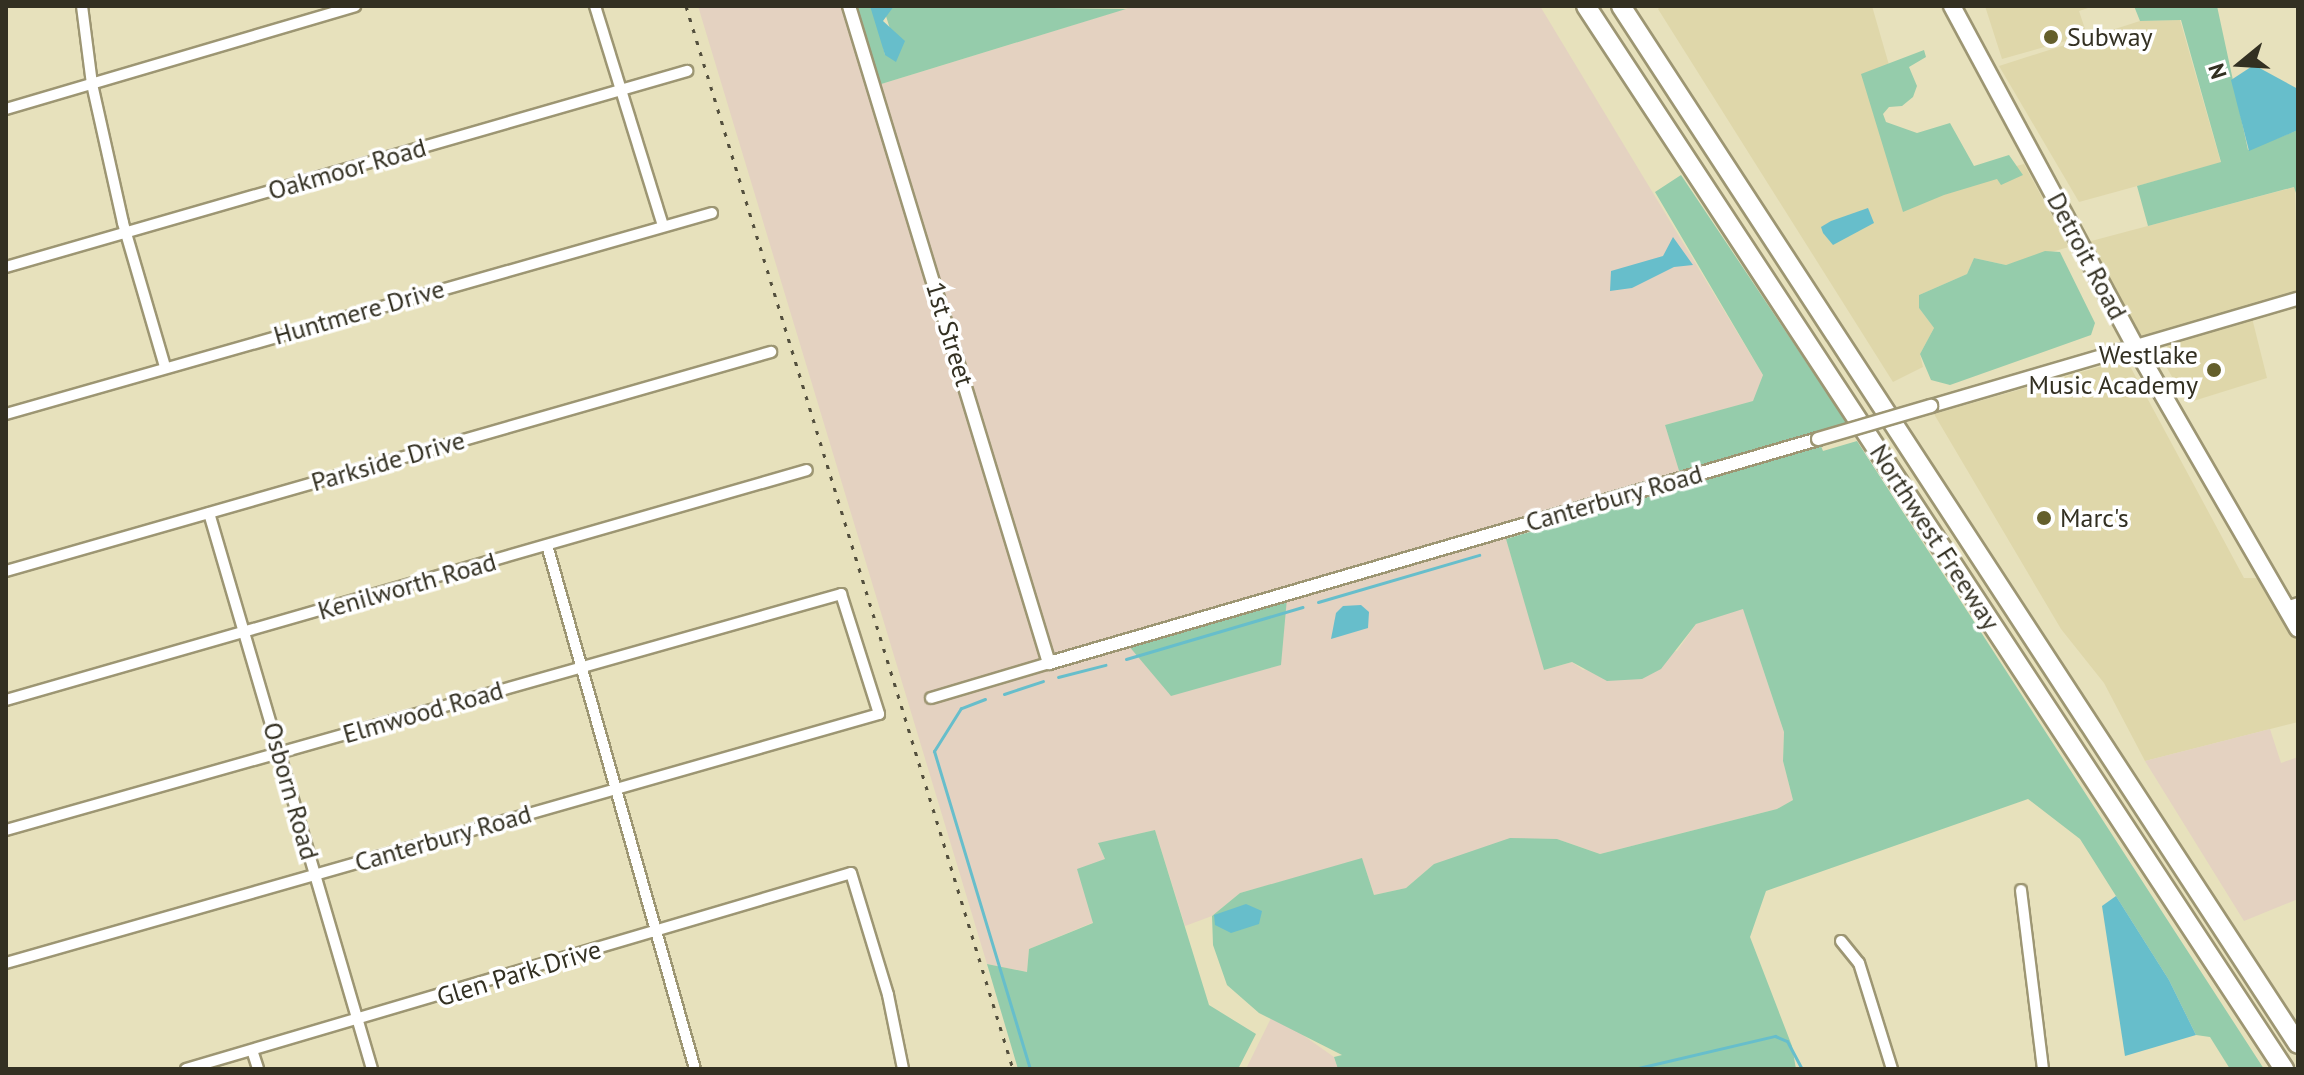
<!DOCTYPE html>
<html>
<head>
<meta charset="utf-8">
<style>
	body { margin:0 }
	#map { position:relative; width:2304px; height:1075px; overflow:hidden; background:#e7e1bc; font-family:"PT Sans",sans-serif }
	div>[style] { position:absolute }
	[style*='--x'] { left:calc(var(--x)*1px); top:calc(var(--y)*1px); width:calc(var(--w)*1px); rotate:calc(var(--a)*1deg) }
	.built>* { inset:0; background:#dfd7aa }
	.industrial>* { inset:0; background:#e4d2c1 }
	.green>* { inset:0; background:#95ccab }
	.water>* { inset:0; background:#67becb }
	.stream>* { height:3px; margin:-1.5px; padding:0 1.5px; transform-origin:1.5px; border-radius:1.5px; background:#67becb }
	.roads { filter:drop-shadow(2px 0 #9d9673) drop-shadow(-2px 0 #9d9673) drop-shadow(0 2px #9d9673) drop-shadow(0 -2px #9d9673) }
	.minor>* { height:10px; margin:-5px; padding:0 5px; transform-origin:5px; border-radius:5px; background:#fff }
	.tertiary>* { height:12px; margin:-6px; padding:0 6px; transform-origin:6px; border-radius:6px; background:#fff }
	.primary>* { height:16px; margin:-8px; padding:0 8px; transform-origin:8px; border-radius:8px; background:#fff }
	.motorway>* { height:18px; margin:-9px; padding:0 9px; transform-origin:9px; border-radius:9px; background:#fff }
	.rail>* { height:3px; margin-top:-1.5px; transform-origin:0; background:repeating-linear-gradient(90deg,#534f3d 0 4px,transparent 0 12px) }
	.bridges { filter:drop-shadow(2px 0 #9d9673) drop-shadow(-2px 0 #9d9673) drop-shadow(0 2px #9d9673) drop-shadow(0 -2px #9d9673) }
	.tertiary-bridge>* { height:12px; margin:-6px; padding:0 6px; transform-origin:6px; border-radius:6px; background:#fff }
	.dots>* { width:22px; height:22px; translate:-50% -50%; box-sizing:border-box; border:4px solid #fff; border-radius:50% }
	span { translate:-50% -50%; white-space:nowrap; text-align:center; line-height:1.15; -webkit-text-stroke:7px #fff; paint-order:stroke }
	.poi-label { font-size:26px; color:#333022 }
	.left { translate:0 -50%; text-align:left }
	.right { translate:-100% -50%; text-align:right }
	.street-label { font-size:26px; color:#333022 }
	.frame { position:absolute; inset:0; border:8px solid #333022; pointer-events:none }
	.north { position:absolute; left:2200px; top:24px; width:80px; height:80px; -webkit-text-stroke:6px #fff; paint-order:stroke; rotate:252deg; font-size:22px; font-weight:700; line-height:32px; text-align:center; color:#333022 }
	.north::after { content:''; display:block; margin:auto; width:28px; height:36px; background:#333022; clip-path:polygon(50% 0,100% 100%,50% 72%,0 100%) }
</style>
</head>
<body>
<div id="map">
	<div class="built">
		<i style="clip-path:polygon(1661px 6px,1872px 6px,1889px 65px,1862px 74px,1899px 197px,2024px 164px,2069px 247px,2006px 265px,1974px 258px,1967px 274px,1919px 295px,1919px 308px,1934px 328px,1920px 354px,1923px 367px,1893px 382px,1658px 9px)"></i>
		<i style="clip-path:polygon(1985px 6px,2094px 6px,2079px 11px,2087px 35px,2002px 59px)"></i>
		<i style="clip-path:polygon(2180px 20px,2221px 163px,2079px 202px,1999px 66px,2140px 21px)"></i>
		<i style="clip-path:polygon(2295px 187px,2298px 299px,2136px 348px,2080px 244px)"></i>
		<i style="clip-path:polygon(2252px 318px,2267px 378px,2187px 403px,2163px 361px,2168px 344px)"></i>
		<i style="clip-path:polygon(2113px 363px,2131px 368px,2244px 578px,2260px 578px,2298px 642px,2298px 722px,2145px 761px,2104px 683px,2061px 629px,1934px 414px)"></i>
	</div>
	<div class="industrial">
		<i style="clip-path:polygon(698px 6px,853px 6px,878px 85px,1135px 6px,1540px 6px,1763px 375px,1754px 401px,1665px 425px,1685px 487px,1506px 539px,1545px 670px,1572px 662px,1583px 670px,1677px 651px,1696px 624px,1743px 608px,1784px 732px,1783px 761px,1793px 800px,1777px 809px,1600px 854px,1557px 839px,1434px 864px,1406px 888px,1374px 895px,1362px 859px,1240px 893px,1212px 916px,1185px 926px,1155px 830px,1098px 844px,1105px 859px,1094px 922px,1029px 949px,1027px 972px,987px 964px)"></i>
		<i style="clip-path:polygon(2270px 729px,2281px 763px,2298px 757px,2298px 899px,2244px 921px,2145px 761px)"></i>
		<i style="clip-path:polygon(1273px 1014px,1334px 1057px,1338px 1069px,1246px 1069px)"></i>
	</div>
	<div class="green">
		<i style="clip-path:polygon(853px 6px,870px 6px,875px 12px,885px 55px,891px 32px,885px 13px,894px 6px,1126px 9px,878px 85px)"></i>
		<i style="clip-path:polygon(2134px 6px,2217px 6px,2248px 150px,2298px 130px,2298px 199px,2294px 187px,2148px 226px,2137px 186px,2221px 162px,2181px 20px,2140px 21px)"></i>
		<i style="clip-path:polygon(1924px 50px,1926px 57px,1909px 67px,1917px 86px,1913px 97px,1902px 106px,1889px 107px,1883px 114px,1886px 122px,1917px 133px,1950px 123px,1974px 166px,2009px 155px,2023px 175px,2001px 185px,1997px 179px,1944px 195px,1903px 212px,1861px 74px)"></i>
		<i style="clip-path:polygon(1681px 175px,1849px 426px,1681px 477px,1665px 425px,1753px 401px,1763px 375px,1655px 192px)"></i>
		<i style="clip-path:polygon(2045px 251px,2060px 252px,2095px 323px,2091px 335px,1950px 385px,1931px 380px,1920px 354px,1934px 328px,1919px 308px,1919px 295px,1967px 274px,1974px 258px,2006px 265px)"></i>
		<i style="clip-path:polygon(1857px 441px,2264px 1069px,2230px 1069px,2210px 1037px,2196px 1035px,2169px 980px,2080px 839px,2028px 799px,1766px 891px,1750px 937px,1792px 1046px,1796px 1069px,1338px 1069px,1334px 1057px,1342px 1055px,1259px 1013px,1227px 985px,1213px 945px,1212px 916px,1240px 893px,1362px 858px,1374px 895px,1406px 888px,1434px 864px,1510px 838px,1557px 839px,1600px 854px,1777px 809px,1793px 800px,1783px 761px,1784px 732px,1743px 609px,1696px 624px,1661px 669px,1642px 679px,1607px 681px,1572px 662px,1544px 670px,1506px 539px,1821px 446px,1823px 451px)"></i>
		<i style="clip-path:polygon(1287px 598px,1281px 665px,1171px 696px,1128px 645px)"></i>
		<i style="clip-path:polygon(1155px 830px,1209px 1005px,1256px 1034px,1238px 1069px,1018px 1069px,987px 964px,1027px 972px,1029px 949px,1093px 923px,1077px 869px,1105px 859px,1098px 843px)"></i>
	</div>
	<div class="water">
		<i style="clip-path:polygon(870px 6px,894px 6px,883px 21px,905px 41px,896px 62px,885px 55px)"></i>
		<i style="clip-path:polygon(2254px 65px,2298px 89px,2298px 130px,2249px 151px,2231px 80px)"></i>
		<i style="clip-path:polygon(1868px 208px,1874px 223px,1833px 245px,1823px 233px,1821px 227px,1831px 221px)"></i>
		<i style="clip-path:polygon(1673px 237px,1693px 265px,1674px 267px,1632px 288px,1610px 291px,1611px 271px,1663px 256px)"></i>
		<i style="clip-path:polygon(1361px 605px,1369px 612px,1368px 628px,1331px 639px,1336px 613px,1343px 606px)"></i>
		<i style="clip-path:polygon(2116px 896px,2169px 980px,2196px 1035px,2125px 1056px,2102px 906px)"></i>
		<i style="clip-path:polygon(1246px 904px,1262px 911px,1259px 924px,1231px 933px,1215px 925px,1214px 915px)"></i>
	</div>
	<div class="stream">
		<i style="--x:1318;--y:602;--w:168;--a:-16.3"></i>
		<i style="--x:1126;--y:659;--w:184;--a:-16.4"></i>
		<i style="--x:1058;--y:677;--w:49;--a:-14.3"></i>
		<i style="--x:1004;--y:694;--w:41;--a:-18.4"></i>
		<i style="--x:985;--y:699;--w:26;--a:159"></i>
		<i style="--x:961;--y:708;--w:51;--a:122.1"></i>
		<i style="--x:934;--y:751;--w:332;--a:73.2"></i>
		<i style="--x:1634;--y:1069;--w:145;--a:-13.2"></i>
		<i style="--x:1775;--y:1036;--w:13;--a:23"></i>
		<i style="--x:1787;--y:1041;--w:32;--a:62"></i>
	</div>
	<div class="roads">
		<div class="minor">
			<i style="--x:82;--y:6;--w:79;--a:82.7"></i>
			<i style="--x:92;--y:84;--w:142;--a:77.4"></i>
			<i style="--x:123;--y:223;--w:150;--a:73.7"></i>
			<i style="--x:595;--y:6;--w:229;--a:72.8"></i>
			<i style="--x:6;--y:109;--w:364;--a:-16.4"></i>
			<i style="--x:6;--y:267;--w:709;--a:-16.06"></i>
			<i style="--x:6;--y:414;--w:734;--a:-15.89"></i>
			<i style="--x:209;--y:513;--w:579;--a:73.66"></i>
			<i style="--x:547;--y:545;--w:544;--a:74.23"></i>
			<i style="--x:6;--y:571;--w:796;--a:-15.98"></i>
			<i style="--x:2286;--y:607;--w:13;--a:-18"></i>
			<i style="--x:931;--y:698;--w:123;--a:-16.5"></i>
			<i style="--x:6;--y:700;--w:833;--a:-16.02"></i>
			<i style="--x:6;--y:830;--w:868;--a:-15.78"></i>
			<i style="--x:841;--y:594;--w:126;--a:72.4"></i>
			<i style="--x:879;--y:714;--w:908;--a:164.08"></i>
			<i style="--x:2021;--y:890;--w:180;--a:83"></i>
			<i style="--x:1841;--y:941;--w:28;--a:51"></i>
			<i style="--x:1859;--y:963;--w:111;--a:72.7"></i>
			<i style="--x:252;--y:1050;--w:20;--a:72"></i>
			<i style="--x:186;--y:1069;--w:693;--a:-16.42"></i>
			<i style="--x:851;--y:873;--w:127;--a:73.1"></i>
			<i style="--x:888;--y:995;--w:76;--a:78.5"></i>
		</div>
		<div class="tertiary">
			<i style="--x:849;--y:6;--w:687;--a:73.07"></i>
			<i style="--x:1049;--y:663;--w:801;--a:-16.24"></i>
			<i style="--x:1931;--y:406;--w:382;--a:-16.3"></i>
		</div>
		<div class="primary">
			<i style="--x:1952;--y:6;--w:388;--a:61.7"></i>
			<i style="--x:2136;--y:348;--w:324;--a:60"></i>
		</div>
		<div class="motorway">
			<i style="--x:1586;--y:6;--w:1272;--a:56.71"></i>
			<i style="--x:1621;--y:6;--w:1239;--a:56.89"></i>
		</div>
	</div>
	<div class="rail">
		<i style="--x:686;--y:6;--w:1112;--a:72.9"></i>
	</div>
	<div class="bridges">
		<div class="tertiary-bridge">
			<i style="--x:1818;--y:439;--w:118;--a:-16.3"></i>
		</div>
	</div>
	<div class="dots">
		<i style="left:2051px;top:37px;background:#645f2c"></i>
		<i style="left:2214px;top:370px;background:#645f2c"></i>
		<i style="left:2044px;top:518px;background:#645f2c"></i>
	</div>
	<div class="poi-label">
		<span class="left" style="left:2067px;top:37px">Subway</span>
		<span class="right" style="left:2198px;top:370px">Westlake<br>Music Academy</span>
		<span class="left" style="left:2060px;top:518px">Marc's</span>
	</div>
	<div class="street-label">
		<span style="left:347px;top:169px;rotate:-16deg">Oakmoor Road</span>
		<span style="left:2087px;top:256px;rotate:62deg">Detroit Road</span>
		<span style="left:359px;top:312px;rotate:-16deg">Huntmere Drive</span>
		<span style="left:950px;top:334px;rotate:73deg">1st Street</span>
		<span style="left:388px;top:461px;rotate:-16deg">Parkside Drive</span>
		<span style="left:1614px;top:498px;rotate:-16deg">Canterbury Road</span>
		<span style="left:1935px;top:537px;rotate:57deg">Northwest Freeway</span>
		<span style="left:407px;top:586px;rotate:-16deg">Kenilworth Road</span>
		<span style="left:423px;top:712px;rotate:-16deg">Elmwood Road</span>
		<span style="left:291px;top:791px;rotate:74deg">Osborn Road</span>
		<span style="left:443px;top:838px;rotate:-16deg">Canterbury Road</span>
		<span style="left:519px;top:973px;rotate:-17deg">Glen Park Drive</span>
	</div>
	<div class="frame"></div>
	<div class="north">N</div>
</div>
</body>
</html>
